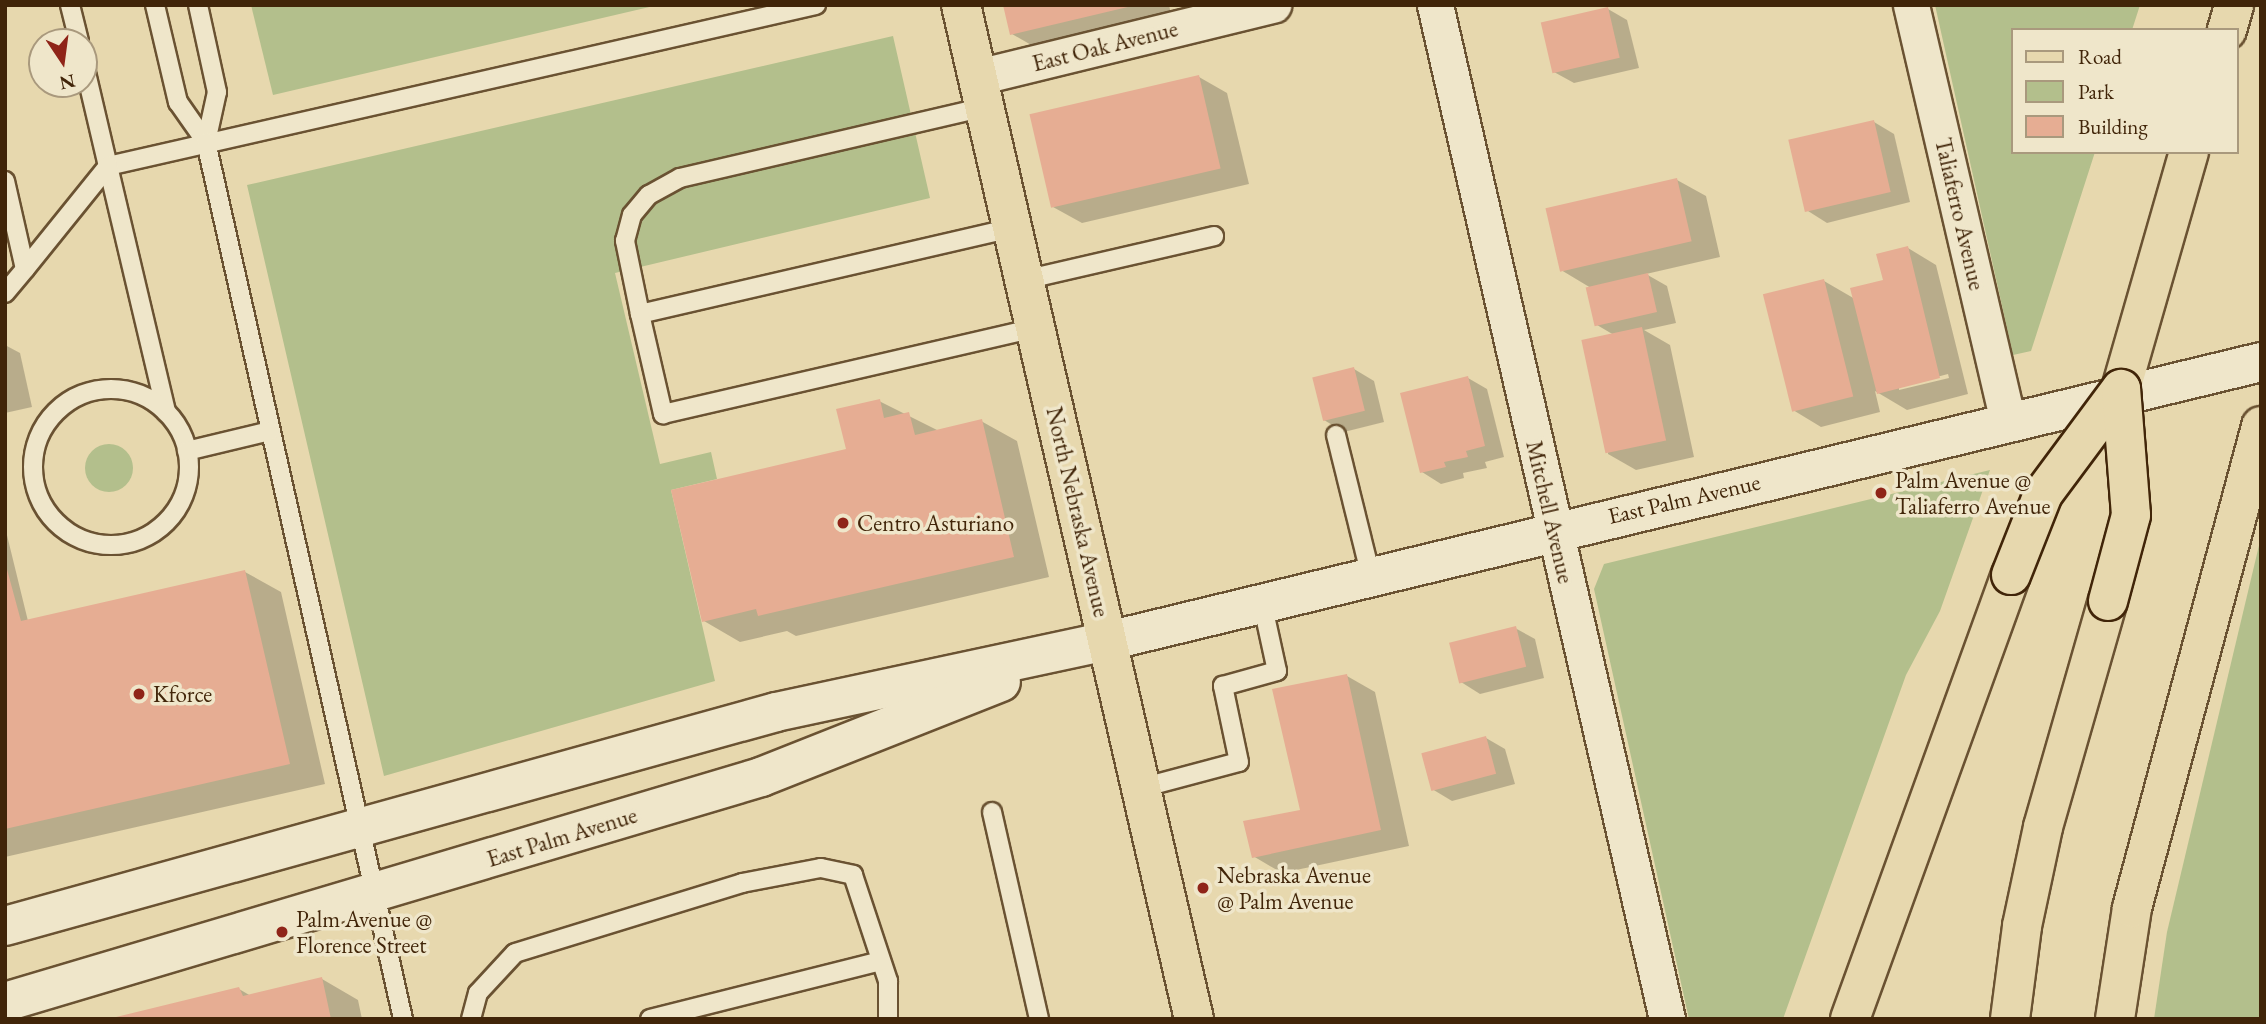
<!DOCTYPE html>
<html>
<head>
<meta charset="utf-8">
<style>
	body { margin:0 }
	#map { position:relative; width:2266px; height:1024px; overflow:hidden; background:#e7d8ae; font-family:"EB Garamond",serif }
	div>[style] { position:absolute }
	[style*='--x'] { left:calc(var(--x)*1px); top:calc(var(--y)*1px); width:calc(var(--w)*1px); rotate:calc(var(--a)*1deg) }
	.green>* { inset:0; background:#b3bf8c }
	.round { border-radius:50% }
	.shadow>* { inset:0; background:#0003 }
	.building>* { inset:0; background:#e6ad93; transform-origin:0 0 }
	.roads { filter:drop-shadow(2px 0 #6a5232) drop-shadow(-2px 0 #6a5232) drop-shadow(0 2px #6a5232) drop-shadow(0 -2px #6a5232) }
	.lane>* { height:18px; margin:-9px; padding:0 9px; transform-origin:9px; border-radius:9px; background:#efe6ca }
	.lane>.ring { margin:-9px; padding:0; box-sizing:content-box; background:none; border:18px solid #efe6ca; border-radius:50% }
	.street>* { height:35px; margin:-17.5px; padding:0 17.5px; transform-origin:17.5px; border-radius:17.5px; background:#efe6ca }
	.secondary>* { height:38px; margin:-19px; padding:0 19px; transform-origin:19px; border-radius:19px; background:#efe6ca }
	.primary>* { height:38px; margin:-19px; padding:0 19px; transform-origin:19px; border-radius:19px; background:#e7d8ae }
	.highway>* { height:38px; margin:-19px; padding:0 19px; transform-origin:19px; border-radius:19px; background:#e7d8ae }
	.bridges { filter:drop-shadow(2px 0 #412509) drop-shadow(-2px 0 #412509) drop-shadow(0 2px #412509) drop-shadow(0 -2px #412509) }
	.highway-bridge>* { height:38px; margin:-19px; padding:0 19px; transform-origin:19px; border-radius:19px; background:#e7d8ae }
	.dots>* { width:19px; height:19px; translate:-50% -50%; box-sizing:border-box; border:4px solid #efe6ca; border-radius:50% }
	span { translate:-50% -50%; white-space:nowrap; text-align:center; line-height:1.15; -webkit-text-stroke:7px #efe6ca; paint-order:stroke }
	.street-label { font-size:23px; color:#412509 }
	.poi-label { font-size:23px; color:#412509 }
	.left { translate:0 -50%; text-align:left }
	.frame { position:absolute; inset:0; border:7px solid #412509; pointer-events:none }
	.legend { position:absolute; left:2011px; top:28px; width:228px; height:126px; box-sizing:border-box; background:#efe6ca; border:2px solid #a9997d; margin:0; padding:9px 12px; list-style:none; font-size:21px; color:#412509 }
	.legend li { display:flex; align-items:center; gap:14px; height:35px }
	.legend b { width:35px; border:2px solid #a9997d }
	.north { position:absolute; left:28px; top:28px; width:70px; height:70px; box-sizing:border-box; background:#efe6ca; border:2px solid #a9997d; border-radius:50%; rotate:167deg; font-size:19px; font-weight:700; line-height:28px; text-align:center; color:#412509 }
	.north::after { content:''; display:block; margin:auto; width:24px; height:32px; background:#8f2418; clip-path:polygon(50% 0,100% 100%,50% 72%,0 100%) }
</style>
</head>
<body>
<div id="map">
	<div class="green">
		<i style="clip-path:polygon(251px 5px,658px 5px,273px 95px)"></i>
		<i style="clip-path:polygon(1935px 5px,2140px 5px,2132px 30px,2012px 30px,2012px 152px,2095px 152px,2031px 351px,2013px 355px)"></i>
		<i style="clip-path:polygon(893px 36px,930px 198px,615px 273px,660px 464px,711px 452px,717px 479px,671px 490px,715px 681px,384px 776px,247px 185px)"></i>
		<i class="round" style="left:85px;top:444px;width:48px;height:48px"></i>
		<i style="clip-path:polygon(1990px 470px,1940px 611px,1906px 675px,1783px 1019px,1689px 1019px,1594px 589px,1604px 564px)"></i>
		<i style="clip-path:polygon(2261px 537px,2261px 1019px,2154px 1019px,2167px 932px)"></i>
	</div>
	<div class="shadow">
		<i style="clip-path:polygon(1005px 5px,1169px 5px,1172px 19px,1040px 50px,1012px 34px)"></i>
		<i style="clip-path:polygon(1608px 9px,1627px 20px,1639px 68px,1574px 83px,1554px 72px)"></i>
		<i style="clip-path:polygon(1199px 77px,1227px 93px,1249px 184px,1082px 223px,1053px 207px)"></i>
		<i style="clip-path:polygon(1874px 122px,1894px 134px,1910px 202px,1827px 223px,1808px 211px)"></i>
		<i style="clip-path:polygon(1677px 180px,1706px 196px,1720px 257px,1646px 274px,1667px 286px,1676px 323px,1644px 330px,1670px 345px,1694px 457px,1636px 470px,1608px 454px,1614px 335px,1597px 325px,1591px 288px,1561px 270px)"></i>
		<i style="clip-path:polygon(evenodd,1908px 248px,1936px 265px,1968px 394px,1907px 410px,1875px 391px,1880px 412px,1821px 427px,1793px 410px,1824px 281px,1855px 299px,1885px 282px,1908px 248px,1948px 374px,1949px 378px,1899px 390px,1899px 387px,1948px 374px)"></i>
		<i style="clip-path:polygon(5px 345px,20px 353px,32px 407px,5px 413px)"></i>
		<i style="clip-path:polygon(1354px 369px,1374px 381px,1384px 422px,1344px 432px,1324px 420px)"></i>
		<i style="clip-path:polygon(1468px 378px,1487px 389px,1504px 457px,1485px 462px,1487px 468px,1463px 473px,1464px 478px,1441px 484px,1422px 472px)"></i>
		<i style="clip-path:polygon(879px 401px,939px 431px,981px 421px,1017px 441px,1049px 577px,796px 636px,787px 631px,740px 642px,704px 621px,848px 451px)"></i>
		<i style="clip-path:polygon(5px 527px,28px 621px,245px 572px,281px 592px,325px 784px,5px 857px)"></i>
		<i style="clip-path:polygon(1515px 628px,1535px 639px,1544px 678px,1480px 694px,1461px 682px)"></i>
		<i style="clip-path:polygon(1347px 676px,1375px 692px,1409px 846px,1282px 873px,1253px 856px,1302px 812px)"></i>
		<i style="clip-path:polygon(1486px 738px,1505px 749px,1515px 784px,1452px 801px,1432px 789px)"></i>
		<i style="clip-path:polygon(322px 979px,358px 1000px,362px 1019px,111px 1019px,239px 989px,251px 996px)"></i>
	</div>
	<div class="building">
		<i style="clip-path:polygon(1003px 5px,1132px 5px,1132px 6px,1010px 35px)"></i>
		<i style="left:1608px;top:7px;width:52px;height:69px;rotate:77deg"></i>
		<i style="left:1199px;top:75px;width:96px;height:174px;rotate:77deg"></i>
		<i style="left:1874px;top:120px;width:74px;height:88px;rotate:77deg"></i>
		<i style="left:1677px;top:178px;width:65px;height:135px;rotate:77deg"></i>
		<i style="clip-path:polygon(1908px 246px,1940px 378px,1877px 394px,1850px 288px,1883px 280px,1876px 254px)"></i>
		<i style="left:1648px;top:273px;width:40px;height:64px;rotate:77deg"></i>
		<i style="left:1824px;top:279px;width:121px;height:63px;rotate:76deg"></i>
		<i style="left:1642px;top:327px;width:116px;height:62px;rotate:78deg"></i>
		<i style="left:1354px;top:367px;width:45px;height:43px;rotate:76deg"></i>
		<i style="clip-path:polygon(1468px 376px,1485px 446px,1466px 451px,1468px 457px,1444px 462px,1446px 467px,1420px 473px,1400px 393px)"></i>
		<i style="clip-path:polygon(880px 399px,884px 418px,909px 412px,915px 435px,982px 419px,1014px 557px,758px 616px,756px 609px,702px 622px,671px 490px,846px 449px,836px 409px)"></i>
		<i style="clip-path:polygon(5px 562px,21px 621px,245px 570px,290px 764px,5px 829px)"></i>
		<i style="left:1516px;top:626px;width:42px;height:69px;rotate:76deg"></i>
		<i style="clip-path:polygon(1347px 674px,1381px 830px,1252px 858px,1243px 821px,1300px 810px,1272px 689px)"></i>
		<i style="left:1486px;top:736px;width:39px;height:67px;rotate:75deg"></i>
		<i style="clip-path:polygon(322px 977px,331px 1019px,108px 1019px,239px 987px,243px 996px)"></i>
	</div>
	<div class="roads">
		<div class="lane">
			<i style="--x:70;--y:5;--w:38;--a:76"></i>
			<i style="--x:155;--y:5;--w:100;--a:76.7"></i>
			<i style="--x:178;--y:102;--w:49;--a:55"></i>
			<i style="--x:206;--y:142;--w:51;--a:-77.6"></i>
			<i style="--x:217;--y:92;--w:89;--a:-102.3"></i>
			<i style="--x:84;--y:64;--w:105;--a:76.8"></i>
			<i style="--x:108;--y:166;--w:726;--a:-12.81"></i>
			<i style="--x:206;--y:142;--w:899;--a:77.34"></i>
			<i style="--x:108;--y:166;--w:253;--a:76.7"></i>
			<i style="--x:5;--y:181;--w:90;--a:77.2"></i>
			<i style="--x:25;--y:269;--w:132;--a:-51.1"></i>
			<i style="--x:1012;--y:228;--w:382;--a:167"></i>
			<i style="--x:640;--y:314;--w:103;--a:77"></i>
			<i style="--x:663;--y:414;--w:382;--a:-13"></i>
			<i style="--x:1024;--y:280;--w:195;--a:-13"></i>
			<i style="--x:5;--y:293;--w:31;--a:-50"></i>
			<i style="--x:640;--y:314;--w:75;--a:-101.6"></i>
			<i style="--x:625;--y:241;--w:27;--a:-75"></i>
			<i style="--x:632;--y:215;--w:26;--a:-50"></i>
			<i style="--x:649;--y:195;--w:35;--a:-29"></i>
			<i style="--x:680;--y:178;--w:312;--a:-13.1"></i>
			<i class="ring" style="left:33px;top:389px;width:138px;height:138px"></i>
			<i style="--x:1336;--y:435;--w:145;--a:76.1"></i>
			<i style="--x:187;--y:451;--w:85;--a:-13.5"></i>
			<i style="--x:1141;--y:788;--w:101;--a:-14.9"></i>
			<i style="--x:1239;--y:762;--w:78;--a:-101.9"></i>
			<i style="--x:1223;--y:686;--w:56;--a:-15.5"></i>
			<i style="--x:1277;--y:671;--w:71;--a:-102.3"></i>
			<i style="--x:992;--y:812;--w:212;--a:77.2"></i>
			<i style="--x:471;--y:1019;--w:27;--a:-75"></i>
			<i style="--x:478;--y:993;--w:54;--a:-47.2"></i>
			<i style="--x:515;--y:953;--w:238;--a:-17.1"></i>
			<i style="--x:742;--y:883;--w:80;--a:-10.8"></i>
			<i style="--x:821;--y:868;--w:33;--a:12"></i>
			<i style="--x:853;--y:875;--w:112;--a:71.7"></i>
			<i style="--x:888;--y:981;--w:38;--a:90"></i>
			<i style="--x:650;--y:1019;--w:238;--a:-14.1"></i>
		</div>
		<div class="street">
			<i style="--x:1435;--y:5;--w:1040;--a:77.11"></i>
			<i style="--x:1911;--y:5;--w:428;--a:76.9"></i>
			<i style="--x:977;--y:77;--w:305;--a:-13.7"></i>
		</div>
		<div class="secondary">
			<i style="--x:5;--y:926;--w:800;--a:-15.51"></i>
			<i style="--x:776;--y:712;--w:340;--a:-12.1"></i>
			<i style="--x:1108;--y:641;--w:1186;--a:-13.6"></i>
			<i style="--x:5;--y:1002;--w:789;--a:-16.57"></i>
			<i style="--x:761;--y:777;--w:258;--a:-21.6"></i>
		</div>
		<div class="primary">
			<i style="--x:961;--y:5;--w:1040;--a:77.06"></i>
		</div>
		<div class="highway">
			<i style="--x:2227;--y:30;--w:26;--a:-74"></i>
			<i style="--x:2121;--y:389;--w:247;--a:-74"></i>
			<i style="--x:1850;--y:1019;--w:472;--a:-70.1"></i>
			<i style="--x:2010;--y:1019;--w:94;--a:-82.6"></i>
			<i style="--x:2022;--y:926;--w:101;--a:-78"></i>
			<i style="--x:2043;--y:827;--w:235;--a:-74"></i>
			<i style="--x:2115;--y:1019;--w:112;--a:-81.3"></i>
			<i style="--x:2132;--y:908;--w:499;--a:-75"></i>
		</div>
	</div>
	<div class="bridges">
		<div class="highway-bridge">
			<i style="--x:2011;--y:575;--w:87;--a:-68.4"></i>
			<i style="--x:2043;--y:494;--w:131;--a:-53.4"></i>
			<i style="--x:2108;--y:601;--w:89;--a:-75"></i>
			<i style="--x:2131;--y:515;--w:126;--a:-94.5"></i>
		</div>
	</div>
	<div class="dots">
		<i style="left:1881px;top:493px;background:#8f2418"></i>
		<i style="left:843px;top:523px;background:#8f2418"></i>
		<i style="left:139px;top:694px;background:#8f2418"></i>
		<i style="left:1203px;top:888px;background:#8f2418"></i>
		<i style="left:282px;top:932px;background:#8f2418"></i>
	</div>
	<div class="street-label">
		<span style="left:1105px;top:46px;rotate:-14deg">East Oak Avenue</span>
		<span style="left:1960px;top:214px;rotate:77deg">Taliaferro Avenue</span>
		<span style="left:1684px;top:499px;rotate:-13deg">East Palm Avenue</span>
		<span style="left:1078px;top:512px;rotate:77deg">North Nebraska Avenue</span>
		<span style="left:1550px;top:512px;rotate:77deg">Mitchell Avenue</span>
		<span style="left:562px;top:837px;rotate:-17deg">East Palm Avenue</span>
	</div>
	<div class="poi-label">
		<span class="left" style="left:1895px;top:493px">Palm Avenue @<br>Taliaferro Avenue</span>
		<span class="left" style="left:857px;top:523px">Centro Asturiano</span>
		<span class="left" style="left:153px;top:694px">Kforce</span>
		<span class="left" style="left:1217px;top:888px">Nebraska Avenue<br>@ Palm Avenue</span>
		<span class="left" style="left:296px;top:932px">Palm Avenue @<br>Florence Street</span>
	</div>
	<div class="frame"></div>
	<ul class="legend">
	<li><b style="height:9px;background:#e7d8ae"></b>Road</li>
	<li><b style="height:19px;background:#b3bf8c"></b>Park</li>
	<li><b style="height:19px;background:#e6ad93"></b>Building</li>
	</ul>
	<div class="north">N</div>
</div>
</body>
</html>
